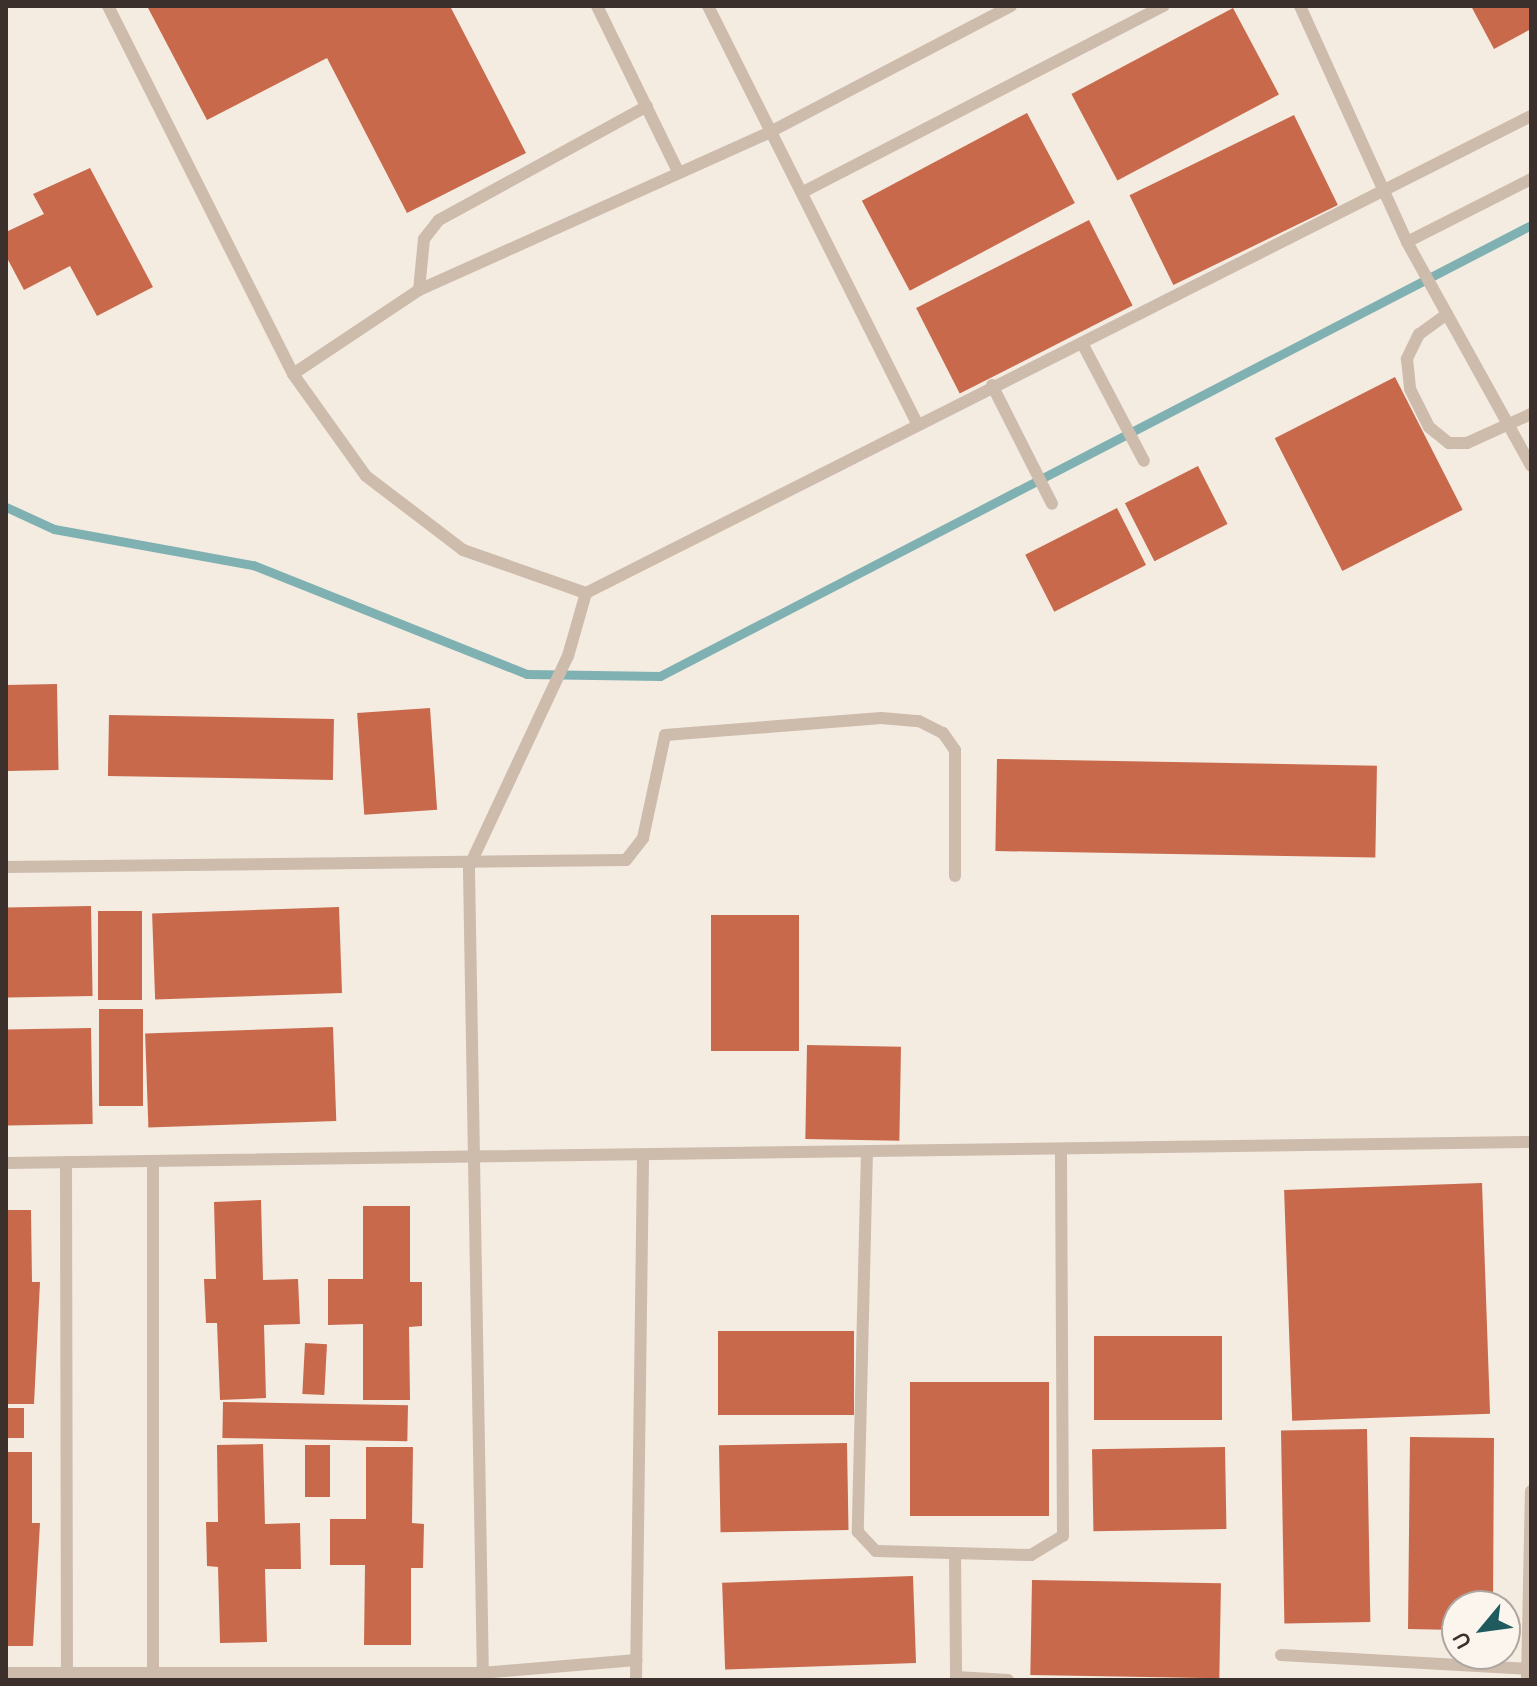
<!DOCTYPE html>
<html>
<head>
<meta charset="utf-8">
<style>
	body { margin:0 }
	#map { position:relative; width:1537px; height:1686px; overflow:hidden; background:#f4ebe1; font-family:Quicksand,sans-serif }
	div>[style] { position:absolute }
	[style*='--x'] { left:calc(var(--x)*1px); top:calc(var(--y)*1px); width:calc(var(--w)*1px); rotate:calc(var(--a)*1deg) }
	.stream>* { height:9px; margin:-4.5px; padding:0 4.5px; transform-origin:4.5px; border-radius:4.5px; background:#7fb0b2 }
	.building>* { inset:0; background:#c8694b; transform-origin:0 0 }
	.service>* { height:12px; margin:-6px; padding:0 6px; transform-origin:6px; border-radius:6px; background:#cdbbac }
	span { translate:-50% -50%; white-space:nowrap; text-align:center; line-height:1.15; -webkit-text-stroke:8px #fbf5ee; paint-order:stroke }
	.frame { position:absolute; inset:0; border:8px solid #3b302b; pointer-events:none }
	.north { position:absolute; left:1441px; top:1590px; width:80px; height:80px; box-sizing:border-box; background:#fbf5ee; border:2px solid #aea6a0; border-radius:50%; rotate:241deg; font-size:22px; font-weight:700; line-height:32px; text-align:center; color:#3b302b }
	.north::after { content:''; display:block; margin:auto; width:28px; height:36px; background:#1f5a5e; clip-path:polygon(50% 0,100% 100%,50% 72%,0 100%) }
</style>
</head>
<body>
<div id="map">
	<div class="stream">
		<i style="--x:6;--y:507;--w:53;--a:24.6"></i>
		<i style="--x:54;--y:529;--w:202;--a:10.3"></i>
		<i style="--x:253;--y:565;--w:295;--a:21.7"></i>
		<i style="--x:527;--y:674;--w:133;--a:0.9"></i>
		<i style="--x:660;--y:676;--w:981;--a:-27.37"></i>
	</div>
	<div class="building">
		<i style="clip-path:polygon(147px 6px,450px 6px,526px 153px,407px 213px,327px 58px,207px 120px)"></i>
		<i style="clip-path:polygon(1471px 6px,1531px 6px,1531px 29px,1494px 49px)"></i>
		<i style="left:1233px;top:8px;width:98px;height:183px;rotate:62deg"></i>
		<i style="left:1027px;top:113px;width:102px;height:187px;rotate:62deg"></i>
		<i style="left:1294px;top:115px;width:100px;height:183px;rotate:64deg"></i>
		<i style="clip-path:polygon(90px 168px,153px 287px,97px 316px,70px 266px,24px 290px,6px 256px,6px 232px,44px 214px,33px 194px)"></i>
		<i style="left:1089px;top:220px;width:96px;height:194px;rotate:63deg"></i>
		<i style="left:1395px;top:377px;width:149px;height:135px;rotate:63deg"></i>
		<i style="left:1198px;top:466px;width:65px;height:82px;rotate:63deg"></i>
		<i style="left:1117px;top:508px;width:64px;height:103px;rotate:63deg"></i>
		<i style="left:57px;top:684px;width:86px;height:51px;rotate:89deg"></i>
		<i style="left:430px;top:708px;width:102px;height:73px;rotate:86deg"></i>
		<i style="left:109px;top:715px;width:225px;height:61px;rotate:1deg"></i>
		<i style="left:997px;top:759px;width:380px;height:92px;rotate:1deg"></i>
		<i style="left:91px;top:906px;width:90px;height:85px;rotate:89deg"></i>
		<i style="left:339px;top:907px;width:86px;height:187px;rotate:88deg"></i>
		<i style="left:142px;top:911px;width:89px;height:44px;rotate:90deg"></i>
		<i style="left:711px;top:915px;width:88px;height:136px"></i>
		<i style="left:99px;top:1009px;width:44px;height:97px"></i>
		<i style="left:333px;top:1027px;width:94px;height:188px;rotate:88deg"></i>
		<i style="left:91px;top:1028px;width:96px;height:85px;rotate:89deg"></i>
		<i style="left:807px;top:1045px;width:94px;height:94px;rotate:1deg"></i>
		<i style="left:1482px;top:1183px;width:231px;height:198px;rotate:88deg"></i>
		<i style="clip-path:polygon(261px 1200px,263px 1280px,298px 1279px,300px 1324px,264px 1325px,266px 1398px,220px 1400px,217px 1323px,206px 1323px,204px 1279px,216px 1279px,214px 1202px)"></i>
		<i style="clip-path:polygon(363px 1206px,410px 1206px,410px 1282px,422px 1282px,422px 1326px,409px 1327px,410px 1400px,363px 1400px,363px 1324px,328px 1325px,328px 1279px,363px 1279px)"></i>
		<i style="clip-path:polygon(6px 1210px,31px 1210px,32px 1282px,40px 1282px,34px 1404px,6px 1404px)"></i>
		<i style="left:718px;top:1331px;width:136px;height:84px"></i>
		<i style="left:1094px;top:1336px;width:128px;height:84px"></i>
		<i style="left:305px;top:1343px;width:22px;height:51px;rotate:3deg"></i>
		<i style="left:910px;top:1382px;width:139px;height:134px"></i>
		<i style="left:223px;top:1402px;width:185px;height:36px;rotate:1deg"></i>
		<i style="left:6px;top:1408px;width:18px;height:30px"></i>
		<i style="left:1367px;top:1429px;width:193px;height:86px;rotate:89deg"></i>
		<i style="clip-path:polygon(1410px 1437px,1494px 1438px,1493px 1606px,1457px 1606px,1457px 1630px,1408px 1629px)"></i>
		<i style="left:847px;top:1443px;width:87px;height:128px;rotate:89deg"></i>
		<i style="clip-path:polygon(263px 1444px,265px 1524px,300px 1523px,301px 1569px,265px 1569px,267px 1642px,220px 1643px,218px 1567px,207px 1566px,206px 1522px,218px 1522px,217px 1445px)"></i>
		<i style="left:305px;top:1445px;width:25px;height:52px"></i>
		<i style="clip-path:polygon(366px 1447px,413px 1447px,412px 1523px,424px 1524px,423px 1568px,411px 1568px,411px 1645px,364px 1645px,365px 1565px,330px 1565px,330px 1519px,366px 1519px)"></i>
		<i style="left:1225px;top:1447px;width:82px;height:133px;rotate:89deg"></i>
		<i style="clip-path:polygon(6px 1452px,32px 1452px,32px 1523px,40px 1523px,33px 1646px,6px 1646px)"></i>
		<i style="left:913px;top:1576px;width:87px;height:191px;rotate:88deg"></i>
		<i style="left:1032px;top:1580px;width:189px;height:95px;rotate:1deg"></i>
	</div>
	<div class="service">
		<i style="--x:108;--y:6;--w:412;--a:63.3"></i>
		<i style="--x:293;--y:374;--w:125;--a:54.4"></i>
		<i style="--x:366;--y:476;--w:122;--a:37.3"></i>
		<i style="--x:463;--y:550;--w:130;--a:19.3"></i>
		<i style="--x:597;--y:6;--w:184;--a:63.9"></i>
		<i style="--x:708;--y:6;--w:466;--a:63.4"></i>
		<i style="--x:1300;--y:6;--w:259;--a:65.6"></i>
		<i style="--x:1407;--y:242;--w:256;--a:61"></i>
		<i style="--x:803;--y:192;--w:406;--a:-27.3"></i>
		<i style="--x:1407;--y:242;--w:139;--a:-26.9"></i>
		<i style="--x:419;--y:290;--w:51;--a:-84.4"></i>
		<i style="--x:424;--y:239;--w:24;--a:-52"></i>
		<i style="--x:439;--y:220;--w:237;--a:-28.7"></i>
		<i style="--x:1447;--y:314;--w:34;--a:144"></i>
		<i style="--x:1419;--y:334;--w:28;--a:116"></i>
		<i style="--x:1407;--y:359;--w:30;--a:84"></i>
		<i style="--x:1410;--y:389;--w:42;--a:63.4"></i>
		<i style="--x:1429;--y:427;--w:26;--a:39"></i>
		<i style="--x:1449;--y:443;--w:18;--a:0"></i>
		<i style="--x:1467;--y:443;--w:70;--a:-24.4"></i>
		<i style="--x:1082;--y:343;--w:133;--a:62.3"></i>
		<i style="--x:293;--y:374;--w:151;--a:-33.7"></i>
		<i style="--x:419;--y:290;--w:385;--a:-24.2"></i>
		<i style="--x:770;--y:132;--w:272;--a:-27.6"></i>
		<i style="--x:992;--y:385;--w:133;--a:63.2"></i>
		<i style="--x:6;--y:867;--w:620;--a:-0.65"></i>
		<i style="--x:626;--y:860;--w:28;--a:-52"></i>
		<i style="--x:643;--y:838;--w:105;--a:-77.9"></i>
		<i style="--x:665;--y:735;--w:217;--a:-4.5"></i>
		<i style="--x:881;--y:718;--w:38;--a:5"></i>
		<i style="--x:919;--y:721;--w:27;--a:27"></i>
		<i style="--x:943;--y:733;--w:21;--a:55"></i>
		<i style="--x:955;--y:750;--w:126;--a:90"></i>
		<i style="--x:867;--y:1151;--w:381;--a:91.4"></i>
		<i style="--x:858;--y:1532;--w:26;--a:47"></i>
		<i style="--x:876;--y:1551;--w:155;--a:1.5"></i>
		<i style="--x:1031;--y:1555;--w:37;--a:-31"></i>
		<i style="--x:1063;--y:1536;--w:384;--a:-90.3"></i>
		<i style="--x:66;--y:1162;--w:511;--a:89.89"></i>
		<i style="--x:6;--y:1163;--w:1525;--a:-0.79"></i>
		<i style="--x:955;--y:1553;--w:127;--a:89.5"></i>
		<i style="--x:1281;--y:1655;--w:250;--a:3.2"></i>
		<i style="--x:6;--y:1673;--w:475;--a:0"></i>
		<i style="--x:481;--y:1673;--w:156;--a:-4.8"></i>
		<i style="--x:153;--y:1673;--w:509;--a:-90"></i>
		<i style="--x:956;--y:1677;--w:52;--a:3.3"></i>
		<i style="--x:483;--y:1680;--w:813;--a:-90.99"></i>
		<i style="--x:469;--y:867;--w:233;--a:-64.9"></i>
		<i style="--x:568;--y:656;--w:66;--a:-74.1"></i>
		<i style="--x:586;--y:593;--w:1059;--a:-26.78"></i>
		<i style="--x:636;--y:1680;--w:524;--a:-89.23"></i>
		<i style="--x:1527;--y:1680;--w:189;--a:-88.8"></i>
	</div>
	<div class="frame"></div>
	<div class="north">U</div>
</div>
</body>
</html>
